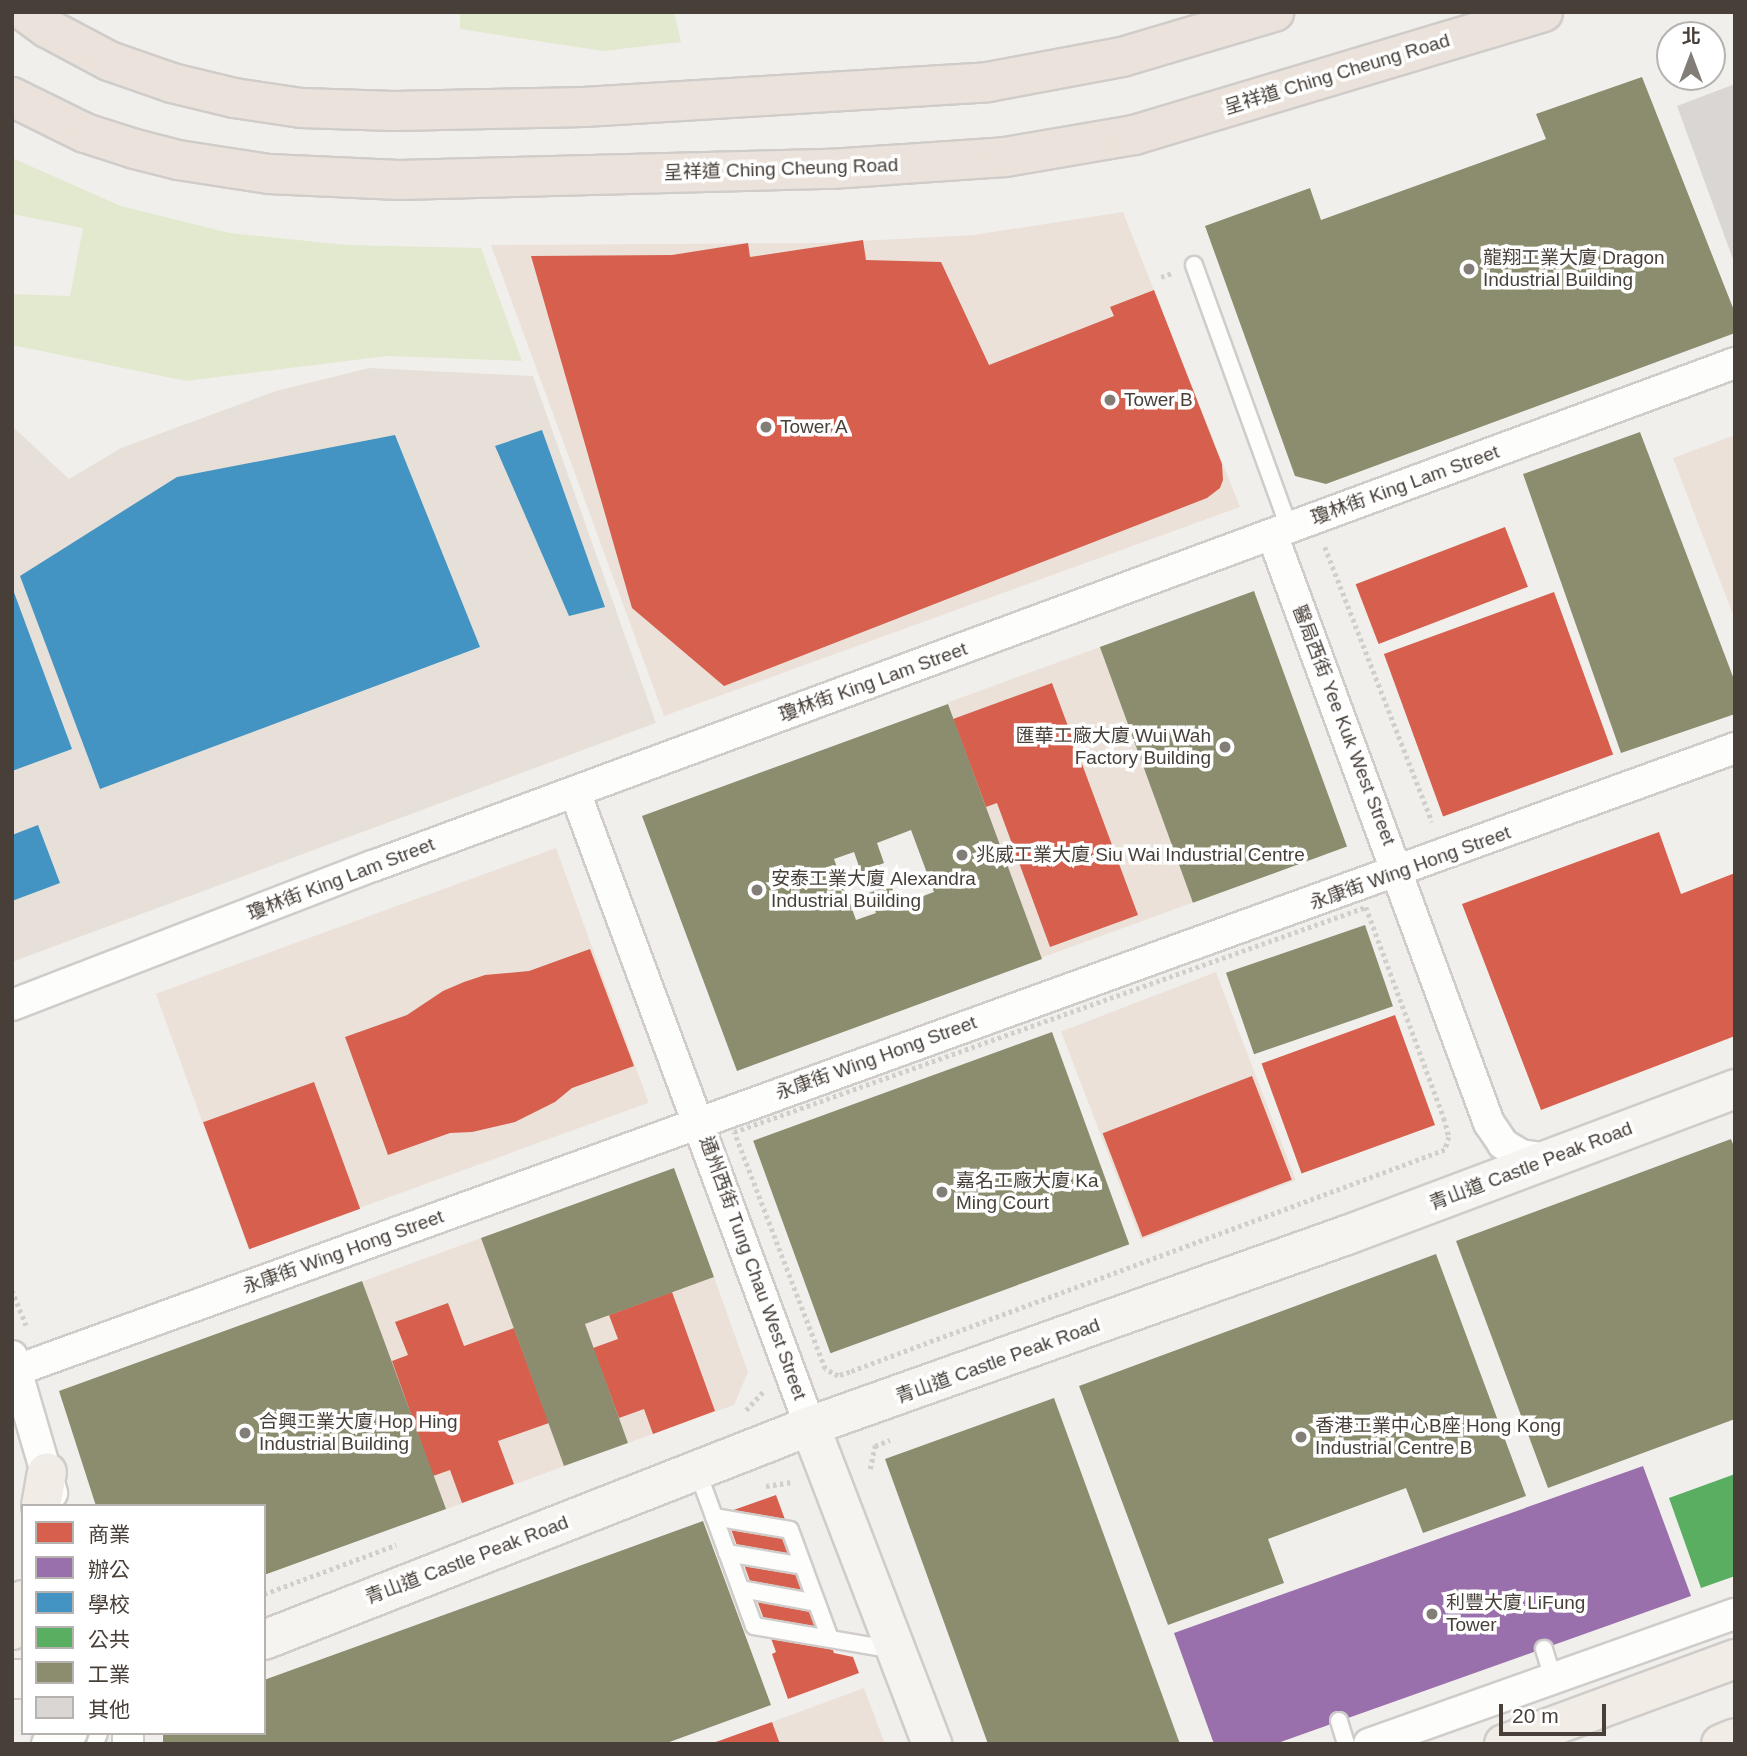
<!DOCTYPE html>
<html>
<head>
<meta charset="utf-8">
<style>
	body { margin:0 }
	#map { position:relative; width:1747px; height:1756px; overflow:hidden; background:#f1efec; font-family:Arial,"Noto Sans TC",sans-serif }
	div>[style] { position:absolute }
	[style*='--x'] { left:calc(var(--x)*1px); top:calc(var(--y)*1px); width:calc(var(--w)*1px); rotate:calc(var(--a)*1deg) }
	.commercial>* { inset:0; background:#ebe1d9; transform-origin:0 0 }
	.education>* { inset:0; background:#e7e0d8 }
	.green>* { inset:0; background:#e3e9ce }
	.shops>* { inset:0; background:#d6604d; transform-origin:0 0 }
	.offices>* { inset:0; background:#9970ab }
	.schools>* { inset:0; background:#4393c3 }
	.public>* { inset:0; background:#5aae61 }
	.industry>* { inset:0; background:#8c8c6e; transform-origin:0 0 }
	.building>* { inset:0; background:#d9d6d3 }
	.path>* { height:4.5px; margin-top:-2.25px; transform-origin:0; background:repeating-linear-gradient(90deg,#d1cfcb 0 3.5px,transparent 0 7px) }
	.roads { filter:drop-shadow(2px 0 #cfccca) drop-shadow(-2px 0 #cfccca) drop-shadow(0 2px #cfccca) drop-shadow(0 -2px #cfccca) }
	.lane>* { height:16px; margin:-8px; padding:0 8px; transform-origin:8px; border-radius:8px; background:#fdfdfc }
	.street>* { height:30px; margin:-15px; padding:0 15px; transform-origin:15px; border-radius:15px; background:#fdfdfc }
	.secondary>* { height:38px; margin:-19px; padding:0 19px; transform-origin:19px; border-radius:19px; background:#f6f4f0 }
	.primary>* { height:38px; margin:-19px; padding:0 19px; transform-origin:19px; border-radius:19px; background:#f1ece5 }
	.highway>* { height:38px; margin:-19px; padding:0 19px; transform-origin:19px; border-radius:19px; background:#ebe3db }
	.dots>* { width:19px; height:19px; translate:-50% -50%; box-sizing:border-box; border:4px solid #fff; border-radius:50% }
	span { translate:-50% -50%; white-space:nowrap; text-align:center; line-height:1.15; -webkit-text-stroke:7px #fff; paint-order:stroke }
	.street-label { font-size:19px; color:#473f38 }
	.poi-label { font-size:19px; color:#473f38 }
	.left { translate:0 -50%; text-align:left }
	.right { translate:-100% -50%; text-align:right }
	.frame { position:absolute; inset:0; border:14px solid #473f38; pointer-events:none }
	.legend { position:absolute; left:21px; top:1504px; width:245px; height:231px; box-sizing:border-box; background:#fff; border:2px solid #b5b2af; margin:0; padding:9px 12px; list-style:none; font-size:21px; color:#473f38 }
	.legend li { display:flex; align-items:center; gap:14px; height:35px }
	.legend b { width:35px; border:2px solid #b5b2af }
	.north { position:absolute; left:1656px; top:21px; width:70px; height:70px; box-sizing:border-box; background:#fff; border:2px solid #b5b2af; border-radius:50%; rotate:0deg; font-size:19px; font-weight:700; line-height:28px; text-align:center; color:#473f38 }
	.north::after { content:''; display:block; margin:auto; width:24px; height:32px; background:#827d77; clip-path:polygon(50% 0,100% 100%,50% 72%,0 100%) }
	.scale { position:absolute; left:1499px; top:1704px; width:107px; height:32px; box-sizing:border-box; border:4px solid #473f38; border-top:0; padding-left:9px; font-size:21px; line-height:24px; white-space:nowrap; color:#473f38; -webkit-text-stroke:5px #fff; paint-order:stroke }
</style>
</head>
<body>
<div id="map">
	<div class="commercial">
		<i style="clip-path:polygon(1123px 212px,1240px 507px,664px 716px,491px 245px,821px 243px,973px 235px)"></i>
		<i style="clip-path:polygon(1735px 435px,1735px 620px,1673px 458px)"></i>
		<i style="left:1100px;top:647px;width:272px;height:162px;rotate:70deg"></i>
		<i style="left:556px;top:848px;width:271px;height:426px;rotate:70deg"></i>
		<i style="left:1216px;top:972px;width:223px;height:166px;rotate:69deg"></i>
		<i style="left:481px;top:1238px;width:243px;height:127px;rotate:70deg"></i>
		<i style="clip-path:polygon(714px 1277px,748px 1372px,734px 1405px,628px 1443px,585px 1324px)"></i>
		<i style="clip-path:polygon(864px 1688px,885px 1744px,780px 1744px,772px 1722px)"></i>
	</div>
	<div class="education">
		<i style="clip-path:polygon(369px 368px,533px 376px,656px 723px,12px 962px,12px 426px,69px 479px,121px 448px,276px 391px)"></i>
	</div>
	<div class="green">
		<i style="clip-path:polygon(460px 12px,674px 12px,681px 42px,603px 51px,460px 29px)"></i>
		<i style="clip-path:polygon(12px 158px,121px 206px,230px 233px,347px 245px,481px 248px,522px 361px,387px 356px,186px 381px,12px 345px,12px 294px,70px 296px,83px 228px,12px 214px)"></i>
	</div>
	<div class="shops">
		<i style="clip-path:polygon(863px 240px,866px 260px,941px 262px,989px 365px,1114px 316px,1110px 307px,1154px 290px,1222px 464px,1223px 480px,1220px 488px,1207px 498px,724px 686px,632px 608px,531px 256px,672px 255px,748px 243px,750px 257px)"></i>
		<i style="left:1505px;top:527px;width:64px;height:160px;rotate:69deg"></i>
		<i style="left:1554px;top:592px;width:173px;height:181px;rotate:70deg"></i>
		<i style="clip-path:polygon(1052px 683px,1138px 915px,1050px 947px,997px 803px,986px 807px,953px 719px)"></i>
		<i style="clip-path:polygon(1659px 832px,1681px 894px,1735px 873px,1735px 1036px,1541px 1110px,1462px 904px)"></i>
		<i style="clip-path:polygon(590px 949px,634px 1066px,572px 1088px,555px 1102px,515px 1122px,472px 1132px,450px 1133px,388px 1155px,345px 1037px,407px 1015px,443px 991px,464px 982px,485px 975px,529px 971px)"></i>
		<i style="left:1395px;top:1015px;width:117px;height:142px;rotate:70deg"></i>
		<i style="left:1252px;top:1076px;width:111px;height:160px;rotate:69deg"></i>
		<i style="left:314px;top:1082px;width:135px;height:118px;rotate:70deg"></i>
		<i style="clip-path:polygon(672px 1292px,715px 1411px,653px 1434px,644px 1409px,619px 1418px,593px 1348px,618px 1339px,609px 1315px)"></i>
		<i style="clip-path:polygon(448px 1303px,464px 1346px,514px 1328px,549px 1423px,498px 1441px,514px 1484px,462px 1503px,450px 1470px,433px 1476px,392px 1361px,408px 1355px,395px 1322px)"></i>
		<i style="clip-path:polygon(776px 1495px,834px 1653px,853px 1657px,859px 1673px,788px 1699px,772px 1654px,776px 1652px,725px 1513px)"></i>
		<i style="clip-path:polygon(772px 1722px,780px 1744px,713px 1744px,713px 1743px)"></i>
	</div>
	<div class="offices">
		<i style="clip-path:polygon(1643px 1466px,1691px 1596px,1275px 1744px,1214px 1744px,1174px 1633px)"></i>
	</div>
	<div class="schools">
		<i style="clip-path:polygon(542px 430px,605px 607px,569px 616px,495px 446px)"></i>
		<i style="clip-path:polygon(395px 435px,480px 647px,100px 789px,20px 576px,177px 477px)"></i>
		<i style="clip-path:polygon(12px 587px,72px 749px,12px 771px)"></i>
		<i style="clip-path:polygon(38px 825px,60px 883px,12px 901px,12px 835px)"></i>
	</div>
	<div class="public">
		<i style="clip-path:polygon(1735px 1474px,1735px 1576px,1701px 1588px,1669px 1498px)"></i>
	</div>
	<div class="industry">
		<i style="clip-path:polygon(1642px 77px,1735px 313px,1735px 333px,1326px 484px,1295px 476px,1205px 226px,1310px 188px,1321px 220px,1546px 139px,1536px 114px)"></i>
		<i style="clip-path:polygon(1640px 432px,1735px 682px,1735px 714px,1621px 753px,1523px 474px)"></i>
		<i style="left:1254px;top:591px;width:272px;height:164px;rotate:70deg"></i>
		<i style="clip-path:polygon(evenodd,948px 704px,1042px 959px,737px 1071px,642px 816px,948px 704px,911px 830px,934px 892px,899px 905px,891px 885px,869px 893px,876px 913px,856px 920px,834px 859px,854px 852px,861px 872px,884px 863px,877px 843px,911px 830px)"></i>
		<i style="left:1365px;top:925px;width:86px;height:147px;rotate:71deg"></i>
		<i style="left:1052px;top:1032px;width:226px;height:318px;rotate:70deg"></i>
		<i style="clip-path:polygon(1731px 1139px,1735px 1149px,1735px 1419px,1548px 1488px,1456px 1241px)"></i>
		<i style="clip-path:polygon(674px 1168px,714px 1277px,585px 1324px,628px 1443px,564px 1466px,481px 1238px)"></i>
		<i style="clip-path:polygon(1436px 1254px,1526px 1496px,1423px 1533px,1406px 1488px,1268px 1539px,1284px 1583px,1168px 1625px,1079px 1386px)"></i>
		<i style="clip-path:polygon(362px 1281px,446px 1509px,264px 1575px,264px 1506px,96px 1506px,59px 1391px)"></i>
		<i style="clip-path:polygon(1054px 1398px,1180px 1744px,988px 1744px,885px 1459px)"></i>
		<i style="clip-path:polygon(703px 1521px,771px 1705px,664px 1744px,163px 1744px,163px 1733px,264px 1733px,264px 1680px)"></i>
	</div>
	<div class="building">
		<i style="clip-path:polygon(1735px 84px,1735px 262px,1734px 262px,1677px 106px)"></i>
	</div>
	<div class="path">
		<i style="--x:1161;--y:277;--w:12;--a:-20"></i>
		<i style="--x:1325;--y:547;--w:295;--a:68.7"></i>
		<i style="--x:1366;--y:907;--w:225;--a:69.7"></i>
		<i style="--x:1444;--y:1118;--w:20;--a:75"></i>
		<i style="--x:1449;--y:1137;--w:14;--a:107"></i>
		<i style="--x:1445;--y:1150;--w:635;--a:159.54"></i>
		<i style="--x:850;--y:1372;--w:13;--a:162"></i>
		<i style="--x:838;--y:1376;--w:15;--a:-152"></i>
		<i style="--x:825;--y:1369;--w:254;--a:-111"></i>
		<i style="--x:734;--y:1132;--w:671;--a:-19.6"></i>
		<i style="--x:12;--y:1290;--w:38;--a:68"></i>
		<i style="--x:746;--y:1410;--w:26;--a:-47"></i>
		<i style="--x:870;--y:1469;--w:24;--a:-78"></i>
		<i style="--x:875;--y:1446;--w:16;--a:-22"></i>
		<i style="--x:766;--y:1486;--w:26;--a:-9"></i>
		<i style="--x:264;--y:1594;--w:141;--a:-20.4"></i>
	</div>
	<div class="roads">
		<div class="lane">
			<i style="--x:1194;--y:265;--w:280;--a:70.1"></i>
			<i style="--x:697;--y:1470;--w:166;--a:69.9"></i>
			<i style="--x:754;--y:1626;--w:142;--a:9.7"></i>
			<i style="--x:714;--y:1517;--w:77;--a:9.7"></i>
			<i style="--x:790;--y:1530;--w:116;--a:69.8"></i>
			<i style="--x:727;--y:1553;--w:77;--a:9.7"></i>
			<i style="--x:741;--y:1589;--w:77;--a:10.4"></i>
			<i style="--x:1544;--y:1649;--w:31;--a:73"></i>
			<i style="--x:1339;--y:1721;--w:24;--a:73"></i>
			<i style="--x:95;--y:1744;--w:12;--a:-70"></i>
		</div>
		<div class="street">
			<i style="--x:1272;--y:534;--w:628;--a:69.78"></i>
			<i style="--x:1489;--y:1123;--w:25;--a:56"></i>
			<i style="--x:1503;--y:1144;--w:21;--a:31"></i>
			<i style="--x:1521;--y:1155;--w:27;--a:8"></i>
			<i style="--x:575;--y:792;--w:676;--a:69.66"></i>
			<i style="--x:12;--y:1005;--w:387;--a:-21.1"></i>
			<i style="--x:373;--y:866;--w:1452;--a:-20.27"></i>
			<i style="--x:12;--y:1356;--w:143;--a:73.7"></i>
			<i style="--x:17;--y:1370;--w:1827;--a:-19.9"></i>
			<i style="--x:128;--y:1733;--w:11;--a:90"></i>
			<i style="--x:47;--y:1744;--w:27;--a:-24"></i>
			<i style="--x:1369;--y:1744;--w:388;--a:-19.6"></i>
		</div>
		<div class="secondary">
			<i style="--x:810;--y:1426;--w:341;--a:69"></i>
			<i style="--x:264;--y:1640;--w:586;--a:-21.4"></i>
			<i style="--x:810;--y:1426;--w:570;--a:-19.58"></i>
			<i style="--x:1347;--y:1235;--w:415;--a:-20.6"></i>
			<i style="--x:12;--y:1679;--w:11;--a:0"></i>
		</div>
		<div class="primary">
			<i style="--x:41;--y:1506;--w:34;--a:-80"></i>
			<i style="--x:12;--y:1630;--w:32;--a:-70"></i>
			<i style="--x:1504;--y:1744;--w:246;--a:-20.2"></i>
			<i style="--x:1721;--y:1744;--w:15;--a:-23"></i>
		</div>
		<div class="highway">
			<i style="--x:25;--y:12;--w:27;--a:36"></i>
			<i style="--x:47;--y:28;--w:70;--a:28"></i>
			<i style="--x:109;--y:61;--w:67;--a:19.2"></i>
			<i style="--x:172;--y:83;--w:64;--a:13.6"></i>
			<i style="--x:234;--y:98;--w:68;--a:8.5"></i>
			<i style="--x:301;--y:108;--w:93;--a:1.8"></i>
			<i style="--x:394;--y:111;--w:190;--a:-1.2"></i>
			<i style="--x:584;--y:107;--w:405;--a:-3.5"></i>
			<i style="--x:988;--y:82;--w:136;--a:-10.6"></i>
			<i style="--x:1122;--y:57;--w:159;--a:-16.5"></i>
			<i style="--x:12;--y:97;--w:81;--a:26.3"></i>
			<i style="--x:85;--y:133;--w:52;--a:17.7"></i>
			<i style="--x:135;--y:149;--w:44;--a:14.3"></i>
			<i style="--x:178;--y:160;--w:92;--a:8.7"></i>
			<i style="--x:269;--y:174;--w:130;--a:2.6"></i>
			<i style="--x:399;--y:180;--w:432;--a:-1.5"></i>
			<i style="--x:831;--y:169;--w:174;--a:-3.9"></i>
			<i style="--x:1005;--y:157;--w:131;--a:-9.7"></i>
			<i style="--x:1134;--y:135;--w:427;--a:-16.7"></i>
		</div>
	</div>
	<div class="dots">
		<i style="left:1469px;top:269px;background:#827d77"></i>
		<i style="left:1110px;top:400px;background:#827d77"></i>
		<i style="left:766px;top:427px;background:#827d77"></i>
		<i style="left:1225px;top:747px;background:#827d77"></i>
		<i style="left:962px;top:855px;background:#827d77"></i>
		<i style="left:757px;top:890px;background:#827d77"></i>
		<i style="left:942px;top:1192px;background:#827d77"></i>
		<i style="left:245px;top:1433px;background:#827d77"></i>
		<i style="left:1301px;top:1437px;background:#827d77"></i>
		<i style="left:1432px;top:1614px;background:#827d77"></i>
	</div>
	<div class="street-label">
		<span style="left:1337px;top:74px;rotate:-17deg">呈祥道 Ching Cheung Road</span>
		<span style="left:781px;top:169px;rotate:-2deg">呈祥道 Ching Cheung Road</span>
		<span style="left:1405px;top:485px;rotate:-20deg">瓊林街 King Lam Street</span>
		<span style="left:873px;top:682px;rotate:-20deg">瓊林街 King Lam Street</span>
		<span style="left:1344px;top:725px;rotate:69deg">醫局西街 Yee Kuk West Street</span>
		<span style="left:1410px;top:868px;rotate:-20deg">永康街 Wing Hong Street</span>
		<span style="left:341px;top:879px;rotate:-21deg">瓊林街 King Lam Street</span>
		<span style="left:876px;top:1058px;rotate:-20deg">永康街 Wing Hong Street</span>
		<span style="left:1531px;top:1166px;rotate:-21deg">青山道 Castle Peak Road</span>
		<span style="left:343px;top:1252px;rotate:-20deg">永康街 Wing Hong Street</span>
		<span style="left:753px;top:1268px;rotate:70deg">通州西街 Tung Chau West Street</span>
		<span style="left:998px;top:1361px;rotate:-20deg">青山道 Castle Peak Road</span>
		<span style="left:467px;top:1560px;rotate:-21deg">青山道 Castle Peak Road</span>
	</div>
	<div class="poi-label">
		<span class="left" style="left:1483px;top:269px">龍翔工業大廈 Dragon<br>Industrial Building</span>
		<span class="left" style="left:1124px;top:400px">Tower B</span>
		<span class="left" style="left:780px;top:427px">Tower A</span>
		<span class="right" style="left:1211px;top:747px">匯華工廠大廈 Wui Wah<br>Factory Building</span>
		<span class="left" style="left:976px;top:855px">兆威工業大廈 Siu Wai Industrial Centre</span>
		<span class="left" style="left:771px;top:890px">安泰工業大廈 Alexandra<br>Industrial Building</span>
		<span class="left" style="left:956px;top:1192px">嘉名工廠大廈 Ka<br>Ming Court</span>
		<span class="left" style="left:259px;top:1433px">合興工業大廈 Hop Hing<br>Industrial Building</span>
		<span class="left" style="left:1315px;top:1437px">香港工業中心B座 Hong Kong<br>Industrial Centre B</span>
		<span class="left" style="left:1446px;top:1614px">利豐大廈 LiFung<br>Tower</span>
	</div>
	<div class="frame"></div>
	<ul class="legend">
	<li><b style="height:19px;background:#d6604d"></b>商業</li>
	<li><b style="height:19px;background:#9970ab"></b>辦公</li>
	<li><b style="height:19px;background:#4393c3"></b>學校</li>
	<li><b style="height:19px;background:#5aae61"></b>公共</li>
	<li><b style="height:19px;background:#8c8c6e"></b>工業</li>
	<li><b style="height:19px;background:#d9d6d3"></b>其他</li>
	</ul>
	<div class="north">北</div>
	<div class="scale">20 m</div>
</div>
</body>
</html>
